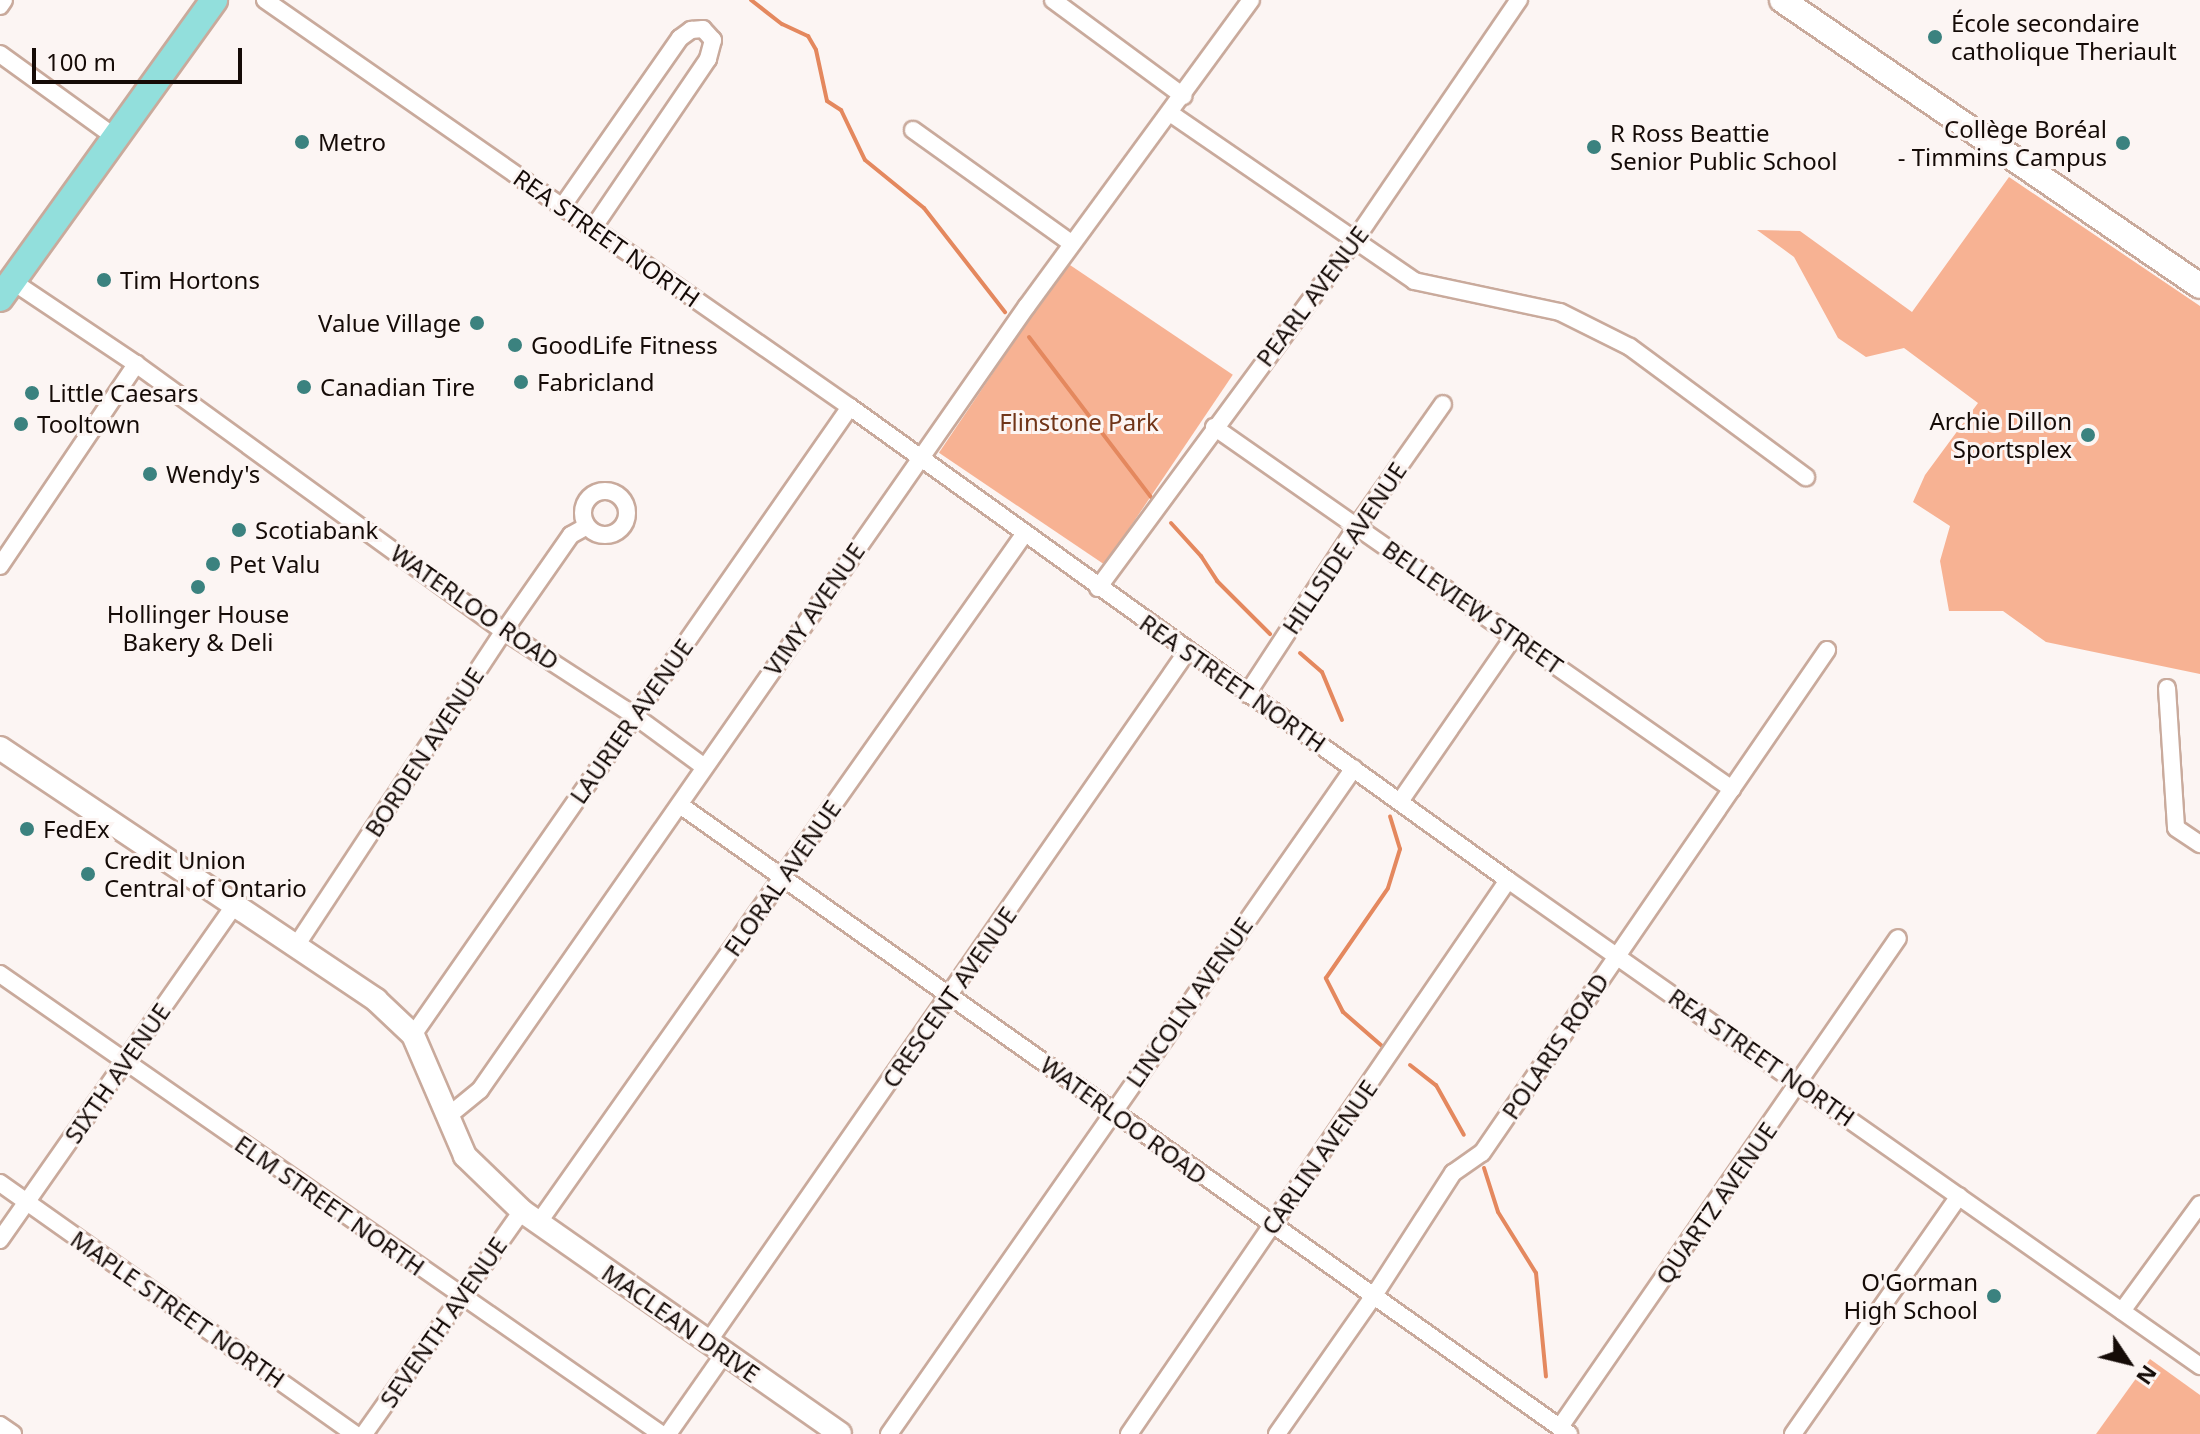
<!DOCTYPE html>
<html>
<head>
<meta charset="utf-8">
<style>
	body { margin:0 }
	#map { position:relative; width:2200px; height:1434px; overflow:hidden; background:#fcf5f3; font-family:"Noto Sans",sans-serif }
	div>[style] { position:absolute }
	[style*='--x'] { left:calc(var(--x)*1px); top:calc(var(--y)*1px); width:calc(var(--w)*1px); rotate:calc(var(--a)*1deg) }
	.green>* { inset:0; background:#f7b293; transform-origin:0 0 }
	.stream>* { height:4px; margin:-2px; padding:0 2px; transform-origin:2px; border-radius:2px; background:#e4885e }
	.roads { filter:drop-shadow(2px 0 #c9aa9c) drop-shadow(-2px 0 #c9aa9c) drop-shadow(0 2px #c9aa9c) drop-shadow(0 -2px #c9aa9c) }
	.minor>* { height:16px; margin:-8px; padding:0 8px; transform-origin:8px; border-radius:8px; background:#fff }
	.minor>.ring { margin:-8px; padding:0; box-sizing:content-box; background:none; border:16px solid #fff; border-radius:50% }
	.tertiary>* { height:22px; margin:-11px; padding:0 11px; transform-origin:11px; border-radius:11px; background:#fff }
	.secondary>* { height:24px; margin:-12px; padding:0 12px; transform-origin:12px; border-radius:12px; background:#fff }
	.primary>* { height:26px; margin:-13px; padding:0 13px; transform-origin:13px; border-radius:13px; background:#92dfdc }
	.dots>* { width:22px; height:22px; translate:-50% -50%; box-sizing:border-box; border:4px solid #fcf5f3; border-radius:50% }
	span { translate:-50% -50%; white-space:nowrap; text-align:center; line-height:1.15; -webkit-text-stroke:6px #fcf5f3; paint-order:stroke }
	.poi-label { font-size:24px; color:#150b07 }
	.left { translate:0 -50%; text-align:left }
	.right { translate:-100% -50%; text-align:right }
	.street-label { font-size:24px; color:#150b07 }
	.park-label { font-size:24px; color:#713518 }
	.north { position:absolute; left:2088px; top:1322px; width:80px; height:80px; -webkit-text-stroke:6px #fcf5f3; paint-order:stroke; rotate:125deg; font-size:22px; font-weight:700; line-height:32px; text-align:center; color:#150b07 }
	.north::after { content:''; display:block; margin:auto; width:28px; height:36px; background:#150b07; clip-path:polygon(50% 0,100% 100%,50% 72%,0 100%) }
	.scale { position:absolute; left:32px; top:48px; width:210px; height:36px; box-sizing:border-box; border:4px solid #150b07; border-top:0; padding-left:10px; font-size:24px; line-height:28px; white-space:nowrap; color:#150b07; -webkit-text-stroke:6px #fcf5f3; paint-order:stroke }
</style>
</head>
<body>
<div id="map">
	<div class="green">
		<i style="clip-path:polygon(2009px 177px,2200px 306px,2200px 674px,2046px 642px,2003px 611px,1949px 611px,1940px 561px,1950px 526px,1913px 502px,1925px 475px,1978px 403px,1904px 348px,1866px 357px,1838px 338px,1794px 257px,1757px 230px,1800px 231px,1912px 312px)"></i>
		<i style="left:1067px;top:263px;width:200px;height:229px;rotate:34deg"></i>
		<i style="clip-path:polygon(2150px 1359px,2200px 1395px,2200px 1434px,2096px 1434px)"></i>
	</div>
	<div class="stream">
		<i style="--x:751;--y:0;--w:39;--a:38"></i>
		<i style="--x:782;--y:24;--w:29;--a:25"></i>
		<i style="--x:808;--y:36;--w:16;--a:60"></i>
		<i style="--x:816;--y:50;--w:52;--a:77.8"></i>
		<i style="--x:827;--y:101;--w:17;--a:33"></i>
		<i style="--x:841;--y:110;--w:55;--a:64.4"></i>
		<i style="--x:865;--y:160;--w:76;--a:39.1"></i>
		<i style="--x:924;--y:208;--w:132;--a:52.1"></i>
		<i style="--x:1029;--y:337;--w:201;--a:52.7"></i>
		<i style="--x:1171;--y:523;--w:45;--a:47.7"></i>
		<i style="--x:1201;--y:556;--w:30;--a:57"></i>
		<i style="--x:1217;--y:581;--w:75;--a:45"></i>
		<i style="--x:1300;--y:653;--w:29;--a:41"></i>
		<i style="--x:1322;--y:672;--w:52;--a:67.4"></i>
		<i style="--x:1382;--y:1046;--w:52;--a:-138.9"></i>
		<i style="--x:1343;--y:1012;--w:38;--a:-117"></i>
		<i style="--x:1326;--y:978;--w:109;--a:-55.4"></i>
		<i style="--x:1388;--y:888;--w:41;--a:-72.9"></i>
		<i style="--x:1400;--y:849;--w:34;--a:-107"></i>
		<i style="--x:1410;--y:1065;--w:33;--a:38"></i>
		<i style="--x:1436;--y:1085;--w:57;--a:60.8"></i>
		<i style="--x:1484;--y:1168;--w:46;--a:72.3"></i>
		<i style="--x:1498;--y:1212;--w:72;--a:58.1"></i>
		<i style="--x:1536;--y:1273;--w:104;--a:84.5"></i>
	</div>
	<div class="roads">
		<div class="minor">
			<i style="--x:265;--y:0;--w:713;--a:34.83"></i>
			<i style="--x:850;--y:407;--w:810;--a:35.71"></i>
			<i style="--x:1508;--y:880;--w:846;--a:35.08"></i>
			<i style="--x:1053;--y:0;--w:162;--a:36.4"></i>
			<i style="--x:0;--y:6;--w:7;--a:-56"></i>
			<i style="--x:0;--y:54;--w:143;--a:35.9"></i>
			<i style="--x:1170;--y:113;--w:296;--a:34.5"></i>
			<i style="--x:1414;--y:281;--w:149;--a:12"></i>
			<i style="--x:1560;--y:312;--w:78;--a:26.6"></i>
			<i style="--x:1630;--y:347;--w:219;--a:36.5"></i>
			<i style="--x:913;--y:130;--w:194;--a:35.6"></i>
			<i style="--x:562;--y:207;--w:206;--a:-55.1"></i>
			<i style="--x:680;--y:38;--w:14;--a:-36"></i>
			<i style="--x:691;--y:30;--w:12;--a:-5"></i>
			<i style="--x:703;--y:29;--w:15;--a:48"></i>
			<i style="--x:713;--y:40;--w:20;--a:105"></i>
			<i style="--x:708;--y:59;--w:204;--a:124.2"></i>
			<i style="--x:12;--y:281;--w:149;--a:33.8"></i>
			<i style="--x:136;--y:364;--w:455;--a:36"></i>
			<i style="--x:504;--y:631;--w:156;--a:33"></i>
			<i style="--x:635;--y:716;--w:84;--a:36.3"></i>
			<i style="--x:1214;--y:427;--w:632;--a:34.95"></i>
			<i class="ring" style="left:583px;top:491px;width:28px;height:28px"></i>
			<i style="--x:0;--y:566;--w:244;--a:-56"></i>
			<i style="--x:1098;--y:588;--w:433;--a:-53.6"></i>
			<i style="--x:1355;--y:240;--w:291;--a:-55.7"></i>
			<i style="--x:2167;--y:688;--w:140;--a:86.3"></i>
			<i style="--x:2176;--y:828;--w:29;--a:34"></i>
			<i style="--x:1247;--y:694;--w:201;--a:-56.8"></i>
			<i style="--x:1357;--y:526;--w:149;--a:-54.8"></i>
			<i style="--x:1401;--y:800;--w:199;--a:-55.4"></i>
			<i style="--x:680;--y:805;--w:1089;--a:35.28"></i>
			<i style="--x:296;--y:946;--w:377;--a:-56.6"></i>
			<i style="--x:504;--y:631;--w:117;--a:-55.1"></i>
			<i style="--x:571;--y:535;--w:18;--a:-29"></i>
			<i style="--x:0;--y:974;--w:805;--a:34.83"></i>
			<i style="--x:413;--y:1035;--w:765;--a:-55.17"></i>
			<i style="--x:447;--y:1117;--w:43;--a:-39.3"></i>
			<i style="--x:480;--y:1090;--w:956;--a:-55.1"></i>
			<i style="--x:1027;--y:306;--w:379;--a:-53.8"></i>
			<i style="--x:0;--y:1183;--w:435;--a:35.3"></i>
			<i style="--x:539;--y:1222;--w:843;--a:-54.8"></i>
			<i style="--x:0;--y:1240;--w:408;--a:-55"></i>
			<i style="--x:2122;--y:1311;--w:132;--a:-53.9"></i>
			<i style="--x:708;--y:1342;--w:842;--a:-55.25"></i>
			<i style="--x:0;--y:1425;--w:16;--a:35"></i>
			<i style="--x:1560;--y:1427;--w:594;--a:-55.35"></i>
			<i style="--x:364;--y:1434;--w:273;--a:-54.7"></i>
			<i style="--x:668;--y:1434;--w:98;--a:-55"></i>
			<i style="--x:889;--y:1434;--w:812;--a:-55.08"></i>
			<i style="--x:1129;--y:1434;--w:671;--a:-55.62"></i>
			<i style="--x:1277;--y:1434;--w:167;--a:-55"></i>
			<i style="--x:1373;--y:1297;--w:148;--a:-57.2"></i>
			<i style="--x:1453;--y:1173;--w:35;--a:-35"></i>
			<i style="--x:1482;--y:1153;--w:610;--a:-55.55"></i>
			<i style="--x:1793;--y:1434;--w:290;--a:-55.1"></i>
		</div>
		<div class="tertiary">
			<i style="--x:0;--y:748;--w:453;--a:33.8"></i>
			<i style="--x:376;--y:1000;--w:51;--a:43.4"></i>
			<i style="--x:413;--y:1035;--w:132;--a:66.7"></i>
			<i style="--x:465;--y:1156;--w:79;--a:44"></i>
			<i style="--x:522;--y:1211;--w:388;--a:35"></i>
		</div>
		<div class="secondary">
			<i style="--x:1782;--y:0;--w:506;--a:34.38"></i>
		</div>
		<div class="primary">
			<i style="--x:0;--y:298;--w:367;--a:-54.3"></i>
		</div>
	</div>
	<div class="dots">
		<i style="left:1935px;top:37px;background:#3b827f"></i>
		<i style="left:302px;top:142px;background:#3b827f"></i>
		<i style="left:2123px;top:143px;background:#3b827f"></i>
		<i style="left:1594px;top:147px;background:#3b827f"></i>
		<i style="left:104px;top:280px;background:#3b827f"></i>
		<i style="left:477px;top:323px;background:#3b827f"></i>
		<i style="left:515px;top:345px;background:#3b827f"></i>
		<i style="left:521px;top:382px;background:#3b827f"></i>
		<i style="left:304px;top:387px;background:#3b827f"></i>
		<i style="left:32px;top:393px;background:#3b827f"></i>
		<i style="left:21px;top:424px;background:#3b827f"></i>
		<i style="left:2088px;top:435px;background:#3b827f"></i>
		<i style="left:150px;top:474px;background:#3b827f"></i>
		<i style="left:239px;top:530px;background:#3b827f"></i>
		<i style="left:213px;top:564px;background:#3b827f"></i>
		<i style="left:198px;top:587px;background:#3b827f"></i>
		<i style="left:27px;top:829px;background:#3b827f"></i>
		<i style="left:88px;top:874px;background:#3b827f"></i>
		<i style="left:1994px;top:1296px;background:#3b827f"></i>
	</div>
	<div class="poi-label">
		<span class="left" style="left:1951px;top:37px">École secondaire<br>catholique Theriault</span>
		<span class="right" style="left:2107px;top:143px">Collège Boréal<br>- Timmins Campus</span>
		<span class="left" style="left:1610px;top:147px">R Ross Beattie<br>Senior Public School</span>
		<span class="left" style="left:318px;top:142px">Metro</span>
		<span class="left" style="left:120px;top:280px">Tim Hortons</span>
		<span class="right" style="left:461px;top:323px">Value Village</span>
		<span class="left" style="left:531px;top:345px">GoodLife Fitness</span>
		<span class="left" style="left:537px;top:382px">Fabricland</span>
		<span class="left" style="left:320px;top:387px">Canadian Tire</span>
		<span class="left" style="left:48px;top:393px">Little Caesars</span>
		<span class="right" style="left:2072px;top:435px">Archie Dillon<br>Sportsplex</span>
		<span class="left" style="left:37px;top:424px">Tooltown</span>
		<span class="left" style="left:166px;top:474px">Wendy's</span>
		<span class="left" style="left:255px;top:530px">Scotiabank</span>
		<span class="left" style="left:229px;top:564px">Pet Valu</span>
		<span style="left:198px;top:628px">Hollinger House<br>Bakery &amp; Deli</span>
		<span class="left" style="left:43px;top:829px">FedEx</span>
		<span class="left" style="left:104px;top:874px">Credit Union<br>Central of Ontario</span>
		<span class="right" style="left:1978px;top:1296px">O'Gorman<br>High School</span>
	</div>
	<div class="street-label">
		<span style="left:607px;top:238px;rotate:35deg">REA STREET NORTH</span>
		<span style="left:1312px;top:296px;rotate:-53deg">PEARL AVENUE</span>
		<span style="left:1344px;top:548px;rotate:-56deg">HILLSIDE AVENUE</span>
		<span style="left:475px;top:607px;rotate:35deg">WATERLOO ROAD</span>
		<span style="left:1473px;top:607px;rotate:35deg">BELLEVIEW STREET</span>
		<span style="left:814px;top:609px;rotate:-55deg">VIMY AVENUE</span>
		<span style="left:1233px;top:683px;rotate:35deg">REA STREET NORTH</span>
		<span style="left:631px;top:721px;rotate:-55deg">LAURIER AVENUE</span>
		<span style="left:424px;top:752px;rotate:-57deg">BORDEN AVENUE</span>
		<span style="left:782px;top:878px;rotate:-55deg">FLORAL AVENUE</span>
		<span style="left:949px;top:997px;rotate:-55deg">CRESCENT AVENUE</span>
		<span style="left:1189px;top:1002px;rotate:-55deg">LINCOLN AVENUE</span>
		<span style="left:1555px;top:1046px;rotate:-56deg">POLARIS ROAD</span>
		<span style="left:1762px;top:1057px;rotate:35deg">REA STREET NORTH</span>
		<span style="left:117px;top:1073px;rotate:-55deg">SIXTH AVENUE</span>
		<span style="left:1124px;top:1120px;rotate:36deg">WATERLOO ROAD</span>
		<span style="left:1319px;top:1157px;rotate:-55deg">CARLIN AVENUE</span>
		<span style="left:1716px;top:1203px;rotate:-55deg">QUARTZ AVENUE</span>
		<span style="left:330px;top:1205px;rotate:35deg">ELM STREET NORTH</span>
		<span style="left:178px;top:1309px;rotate:35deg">MAPLE STREET NORTH</span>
		<span style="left:443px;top:1322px;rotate:-55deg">SEVENTH AVENUE</span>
		<span style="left:681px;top:1323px;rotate:35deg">MACLEAN DRIVE</span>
	</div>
	<div class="park-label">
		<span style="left:1079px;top:422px">Flinstone Park</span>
	</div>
	<div class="north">N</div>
	<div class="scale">100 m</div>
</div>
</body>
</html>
